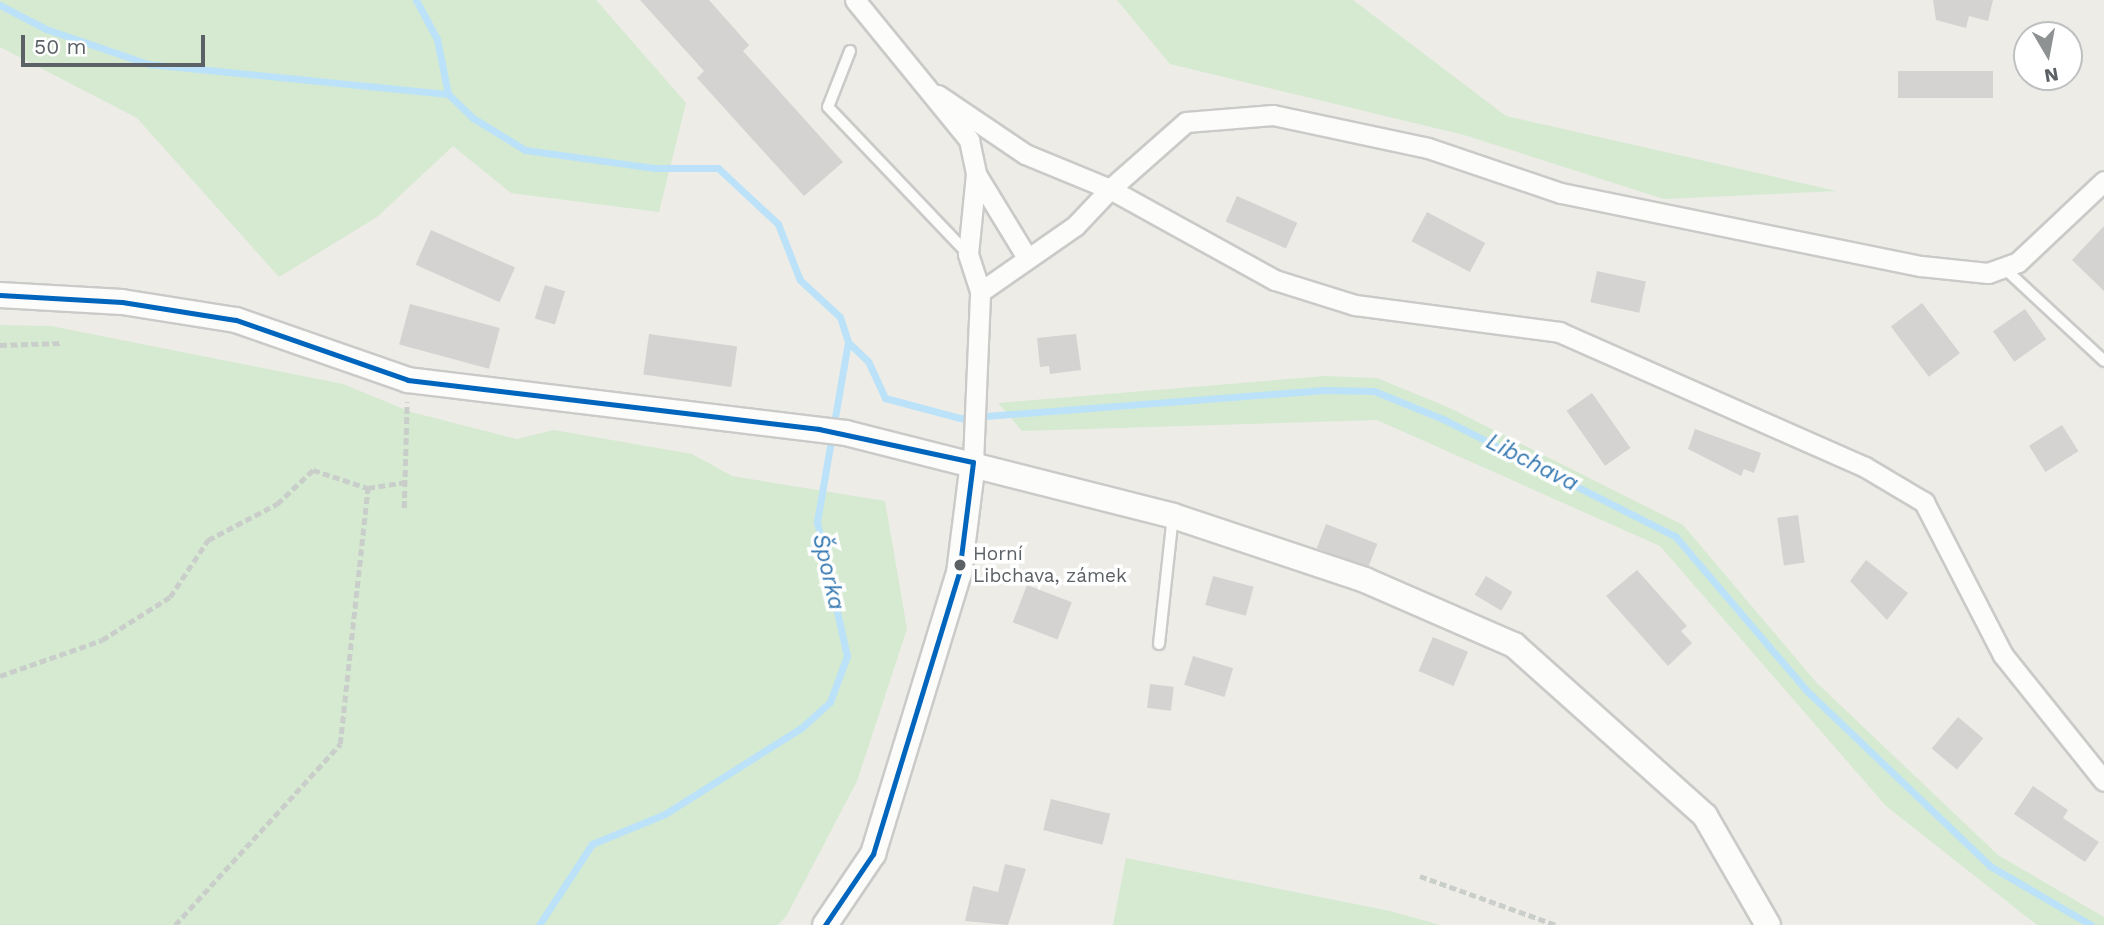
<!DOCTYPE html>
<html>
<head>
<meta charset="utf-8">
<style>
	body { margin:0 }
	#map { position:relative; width:2104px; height:925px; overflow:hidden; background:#edece7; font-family:"Work Sans",sans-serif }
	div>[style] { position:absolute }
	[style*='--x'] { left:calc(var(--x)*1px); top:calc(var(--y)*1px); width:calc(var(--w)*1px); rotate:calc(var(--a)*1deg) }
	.green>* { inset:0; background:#d5ead1 }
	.stream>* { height:7px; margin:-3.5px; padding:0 3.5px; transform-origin:3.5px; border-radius:3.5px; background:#bbe2f8 }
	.building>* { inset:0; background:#d5d3d1; transform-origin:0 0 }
	.path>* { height:4.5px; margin-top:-2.25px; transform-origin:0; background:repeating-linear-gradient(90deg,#c9ceca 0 7px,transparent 0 10.5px) }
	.roads { filter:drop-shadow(2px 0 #cacac9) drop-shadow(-2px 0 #cacac9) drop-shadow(0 2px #cacac9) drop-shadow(0 -2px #cacac9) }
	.service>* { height:10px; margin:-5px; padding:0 5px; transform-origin:5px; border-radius:5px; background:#fcfcfb }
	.minor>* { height:19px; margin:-9.5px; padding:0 9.5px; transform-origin:9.5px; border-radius:9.5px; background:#fcfcfb }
	.tertiary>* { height:24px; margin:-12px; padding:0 12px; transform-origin:12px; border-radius:12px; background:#fcfcfb }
	.bus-1>* { height:5px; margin:-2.5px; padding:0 2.5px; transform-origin:2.5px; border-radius:2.5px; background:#0065bd }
	.dots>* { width:19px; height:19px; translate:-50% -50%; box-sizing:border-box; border:4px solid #fff; border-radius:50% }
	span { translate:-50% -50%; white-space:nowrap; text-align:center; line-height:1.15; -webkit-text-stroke:7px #fff; paint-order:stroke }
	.bus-label { font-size:19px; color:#5c6166 }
	.left { translate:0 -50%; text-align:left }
	.water-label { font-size:23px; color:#3679b1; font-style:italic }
	.north { position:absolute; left:2013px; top:21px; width:70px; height:70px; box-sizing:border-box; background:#fff; border:2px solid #bec0c2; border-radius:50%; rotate:170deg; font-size:19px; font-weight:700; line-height:28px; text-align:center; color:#5c6166 }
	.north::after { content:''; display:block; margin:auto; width:24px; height:32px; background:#8f9293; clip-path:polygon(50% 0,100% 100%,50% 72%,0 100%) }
	.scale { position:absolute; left:21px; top:35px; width:184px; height:32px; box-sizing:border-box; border:4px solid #5c6166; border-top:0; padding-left:9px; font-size:21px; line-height:24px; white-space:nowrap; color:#5c6166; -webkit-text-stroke:5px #fff; paint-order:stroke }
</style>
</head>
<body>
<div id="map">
	<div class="green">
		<i style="clip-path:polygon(0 0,596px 0,686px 103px,659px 212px,511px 193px,453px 146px,377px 217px,279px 277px,137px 118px,0 47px)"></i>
		<i style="clip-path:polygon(1117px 0,1353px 0,1506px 116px,1837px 191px,1664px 199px,1464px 135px,1170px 64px)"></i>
		<i style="clip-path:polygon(0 325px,51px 326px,343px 384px,411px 412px,517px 439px,554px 430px,692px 454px,732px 476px,885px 501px,907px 629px,857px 781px,787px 915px,778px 925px,0 925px)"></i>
		<i style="clip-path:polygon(1325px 376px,1377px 378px,1450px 408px,1683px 525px,1816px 682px,1998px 855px,2104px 917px,2104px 925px,2037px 925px,1886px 806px,1660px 546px,1377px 420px,1022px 431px,998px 403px)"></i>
		<i style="clip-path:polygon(1126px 858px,1390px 911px,1440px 925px,1113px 925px)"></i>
	</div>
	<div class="stream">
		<i style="--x:416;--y:0;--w:44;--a:61.7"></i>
		<i style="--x:437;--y:39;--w:56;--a:78.7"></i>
		<i style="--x:448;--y:94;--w:35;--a:44"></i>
		<i style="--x:473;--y:118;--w:61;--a:31.6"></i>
		<i style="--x:525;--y:150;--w:130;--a:7.9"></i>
		<i style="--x:654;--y:168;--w:64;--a:0"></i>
		<i style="--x:718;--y:168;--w:82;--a:43"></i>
		<i style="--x:778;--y:224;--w:60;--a:68.6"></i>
		<i style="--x:800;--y:280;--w:54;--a:42.8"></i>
		<i style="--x:840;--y:317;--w:26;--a:72"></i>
		<i style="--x:848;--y:342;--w:183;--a:99.8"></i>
		<i style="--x:817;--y:522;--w:137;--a:77.4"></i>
		<i style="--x:847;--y:656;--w:49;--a:110.3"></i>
		<i style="--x:830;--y:702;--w:39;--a:138"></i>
		<i style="--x:801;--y:728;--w:161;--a:147.7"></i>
		<i style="--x:665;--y:814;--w:79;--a:157.7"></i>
		<i style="--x:592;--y:844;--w:97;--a:123.2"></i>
		<i style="--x:0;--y:5;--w:52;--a:27.6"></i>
		<i style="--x:46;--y:29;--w:108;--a:18.9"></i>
		<i style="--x:148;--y:64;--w:301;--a:5.7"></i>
		<i style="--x:848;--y:342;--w:28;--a:44"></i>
		<i style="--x:868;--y:361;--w:41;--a:65.3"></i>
		<i style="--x:885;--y:398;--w:78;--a:14.9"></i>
		<i style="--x:960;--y:418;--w:366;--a:-4.4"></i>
		<i style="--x:1325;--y:390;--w:49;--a:1.2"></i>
		<i style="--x:1374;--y:391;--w:77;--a:22.2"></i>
		<i style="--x:1445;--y:420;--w:258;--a:26.8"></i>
		<i style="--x:1675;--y:536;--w:202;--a:49.6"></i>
		<i style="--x:1806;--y:690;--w:255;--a:43.7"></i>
		<i style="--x:1990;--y:866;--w:117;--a:30.3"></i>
	</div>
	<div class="building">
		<i style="clip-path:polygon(640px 0,709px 0,749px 45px,743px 51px,843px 162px,804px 196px,697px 78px,704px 71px)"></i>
		<i style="clip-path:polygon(1933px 0,1993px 0,1988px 21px,1969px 16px,1966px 28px,1936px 20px)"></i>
		<i style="left:1898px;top:71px;width:95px;height:27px"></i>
		<i style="left:1237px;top:196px;width:66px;height:28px;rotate:24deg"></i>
		<i style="left:1427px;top:212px;width:66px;height:33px;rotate:28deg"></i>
		<i style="clip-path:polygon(2104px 226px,2104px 291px,2072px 260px)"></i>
		<i style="left:431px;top:230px;width:92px;height:38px;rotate:24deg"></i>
		<i style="left:1597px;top:271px;width:50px;height:32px;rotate:12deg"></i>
		<i style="left:545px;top:285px;width:21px;height:35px;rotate:17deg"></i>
		<i style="left:1922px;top:303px;width:63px;height:39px;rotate:53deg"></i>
		<i style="left:410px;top:304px;width:93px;height:42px;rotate:15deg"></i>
		<i style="left:2025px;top:309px;width:37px;height:39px;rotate:55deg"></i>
		<i style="left:649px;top:334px;width:89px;height:41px;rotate:8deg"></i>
		<i style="clip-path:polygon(1076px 334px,1081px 370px,1050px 374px,1049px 366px,1040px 367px,1037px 338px)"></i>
		<i style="left:1592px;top:393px;width:67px;height:31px;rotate:55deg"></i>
		<i style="left:2062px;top:425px;width:31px;height:39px;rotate:58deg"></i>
		<i style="clip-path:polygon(1695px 429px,1761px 453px,1754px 473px,1744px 469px,1741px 476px,1688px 449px)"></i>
		<i style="left:1798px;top:515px;width:48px;height:21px;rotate:82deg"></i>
		<i style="left:1326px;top:524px;width:55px;height:26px;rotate:21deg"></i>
		<i style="clip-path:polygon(1866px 560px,1908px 593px,1887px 620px,1850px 581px)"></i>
		<i style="clip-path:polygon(1637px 570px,1687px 626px,1681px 631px,1692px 643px,1668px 666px,1606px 596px)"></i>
		<i style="left:1213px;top:576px;width:42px;height:30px;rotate:15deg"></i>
		<i style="left:1486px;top:576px;width:31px;height:22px;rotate:31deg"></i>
		<i style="left:1027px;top:585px;width:48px;height:40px;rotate:21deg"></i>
		<i style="left:1433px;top:637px;width:38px;height:37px;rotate:23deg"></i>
		<i style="left:1193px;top:656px;width:42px;height:30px;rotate:17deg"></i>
		<i style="left:1150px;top:684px;width:24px;height:24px;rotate:7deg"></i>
		<i style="left:1958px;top:717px;width:33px;height:41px;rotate:40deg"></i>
		<i style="clip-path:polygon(2033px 786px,2068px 810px,2063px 818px,2099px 842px,2085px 862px,2014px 814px)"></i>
		<i style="left:1051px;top:799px;width:61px;height:32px;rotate:14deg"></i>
		<i style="clip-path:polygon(1005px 864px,1026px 869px,1008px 925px,965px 921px,973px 886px,998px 892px)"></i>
	</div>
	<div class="path">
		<i style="--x:0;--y:345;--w:62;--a:-1.8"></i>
		<i style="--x:404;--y:508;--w:106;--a:-88.4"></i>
		<i style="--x:0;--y:676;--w:108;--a:-19.4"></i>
		<i style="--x:102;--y:640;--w:80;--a:-32.3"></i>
		<i style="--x:170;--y:597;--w:69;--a:-56.3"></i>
		<i style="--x:208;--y:540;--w:78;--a:-27.6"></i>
		<i style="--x:277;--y:504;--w:50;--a:-43.4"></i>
		<i style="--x:313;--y:470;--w:58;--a:18.1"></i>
		<i style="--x:368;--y:488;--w:36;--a:-9"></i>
		<i style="--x:1420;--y:876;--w:145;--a:19.8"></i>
		<i style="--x:175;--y:925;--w:245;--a:-47.6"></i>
		<i style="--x:340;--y:744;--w:258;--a:-83.8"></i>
	</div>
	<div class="roads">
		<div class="service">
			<i style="--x:850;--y:51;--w:60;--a:111.4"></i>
			<i style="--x:828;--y:107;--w:203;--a:46.4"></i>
			<i style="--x:2003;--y:267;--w:138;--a:42.9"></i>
			<i style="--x:1159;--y:644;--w:129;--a:-83.8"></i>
		</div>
		<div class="minor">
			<i style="--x:855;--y:0;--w:181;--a:50.8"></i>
			<i style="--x:969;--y:140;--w:35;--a:78"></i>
			<i style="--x:976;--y:174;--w:96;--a:58.6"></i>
			<i style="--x:938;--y:95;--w:105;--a:34.1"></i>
			<i style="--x:1025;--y:154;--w:92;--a:22.4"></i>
			<i style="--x:1110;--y:189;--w:101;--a:-41.4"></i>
			<i style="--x:1186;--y:122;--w:87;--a:-4.6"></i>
			<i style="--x:1273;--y:115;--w:158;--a:12"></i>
			<i style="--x:1428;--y:148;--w:140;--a:18.7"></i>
			<i style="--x:1561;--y:193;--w:367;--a:11.5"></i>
			<i style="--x:1921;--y:266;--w:67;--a:6"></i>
			<i style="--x:1988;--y:273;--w:32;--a:-20"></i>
			<i style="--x:2018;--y:262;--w:118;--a:-43.3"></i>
			<i style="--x:976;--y:174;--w:80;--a:95.7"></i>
			<i style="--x:968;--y:254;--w:40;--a:72"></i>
			<i style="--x:973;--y:462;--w:170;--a:-87.6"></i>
			<i style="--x:980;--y:292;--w:116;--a:-34.8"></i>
			<i style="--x:1075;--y:226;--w:51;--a:-46.6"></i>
			<i style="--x:1110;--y:189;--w:188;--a:28.9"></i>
			<i style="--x:1275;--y:280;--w:84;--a:17.4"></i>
			<i style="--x:1355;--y:305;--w:206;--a:7.5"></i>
			<i style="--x:1559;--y:332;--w:334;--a:23.8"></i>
			<i style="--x:1865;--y:467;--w:69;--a:30.7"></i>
			<i style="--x:1924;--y:502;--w:172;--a:62.7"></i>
			<i style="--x:2003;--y:655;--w:161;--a:51.3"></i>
		</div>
		<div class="tertiary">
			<i style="--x:0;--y:295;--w:122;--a:3.3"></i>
			<i style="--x:122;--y:302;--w:115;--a:9"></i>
			<i style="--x:236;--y:320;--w:182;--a:19.2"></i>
			<i style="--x:408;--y:380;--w:441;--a:6.9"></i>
			<i style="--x:846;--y:433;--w:337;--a:14.2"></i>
			<i style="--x:1173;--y:516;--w:202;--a:18.4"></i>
			<i style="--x:1365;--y:580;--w:163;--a:23.6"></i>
			<i style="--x:1514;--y:645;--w:256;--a:41.8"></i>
			<i style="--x:1705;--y:816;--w:126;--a:60"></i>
			<i style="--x:825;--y:925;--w:86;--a:-55.9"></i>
			<i style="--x:873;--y:854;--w:294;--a:-73"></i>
			<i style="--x:959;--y:573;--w:112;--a:-82.8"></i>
		</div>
	</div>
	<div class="bus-1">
		<i style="--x:0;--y:295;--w:122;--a:3.3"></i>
		<i style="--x:122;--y:302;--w:115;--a:9"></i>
		<i style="--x:236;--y:320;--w:182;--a:19.2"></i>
		<i style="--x:408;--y:380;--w:414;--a:6.8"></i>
		<i style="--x:819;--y:429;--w:157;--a:12.1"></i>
		<i style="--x:825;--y:925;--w:86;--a:-55.9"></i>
		<i style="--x:873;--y:854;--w:294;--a:-73"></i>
		<i style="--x:959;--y:573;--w:112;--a:-82.8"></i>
	</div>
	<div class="dots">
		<i style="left:960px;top:565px;background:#5c6166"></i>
	</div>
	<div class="bus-label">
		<span class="left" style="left:973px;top:565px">Horní<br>Libchava, zámek</span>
	</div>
	<div class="water-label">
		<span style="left:1532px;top:463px;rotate:27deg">Libchava</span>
		<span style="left:828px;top:572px;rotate:77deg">Šporka</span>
	</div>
	<div class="north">N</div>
	<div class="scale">50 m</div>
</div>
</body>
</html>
